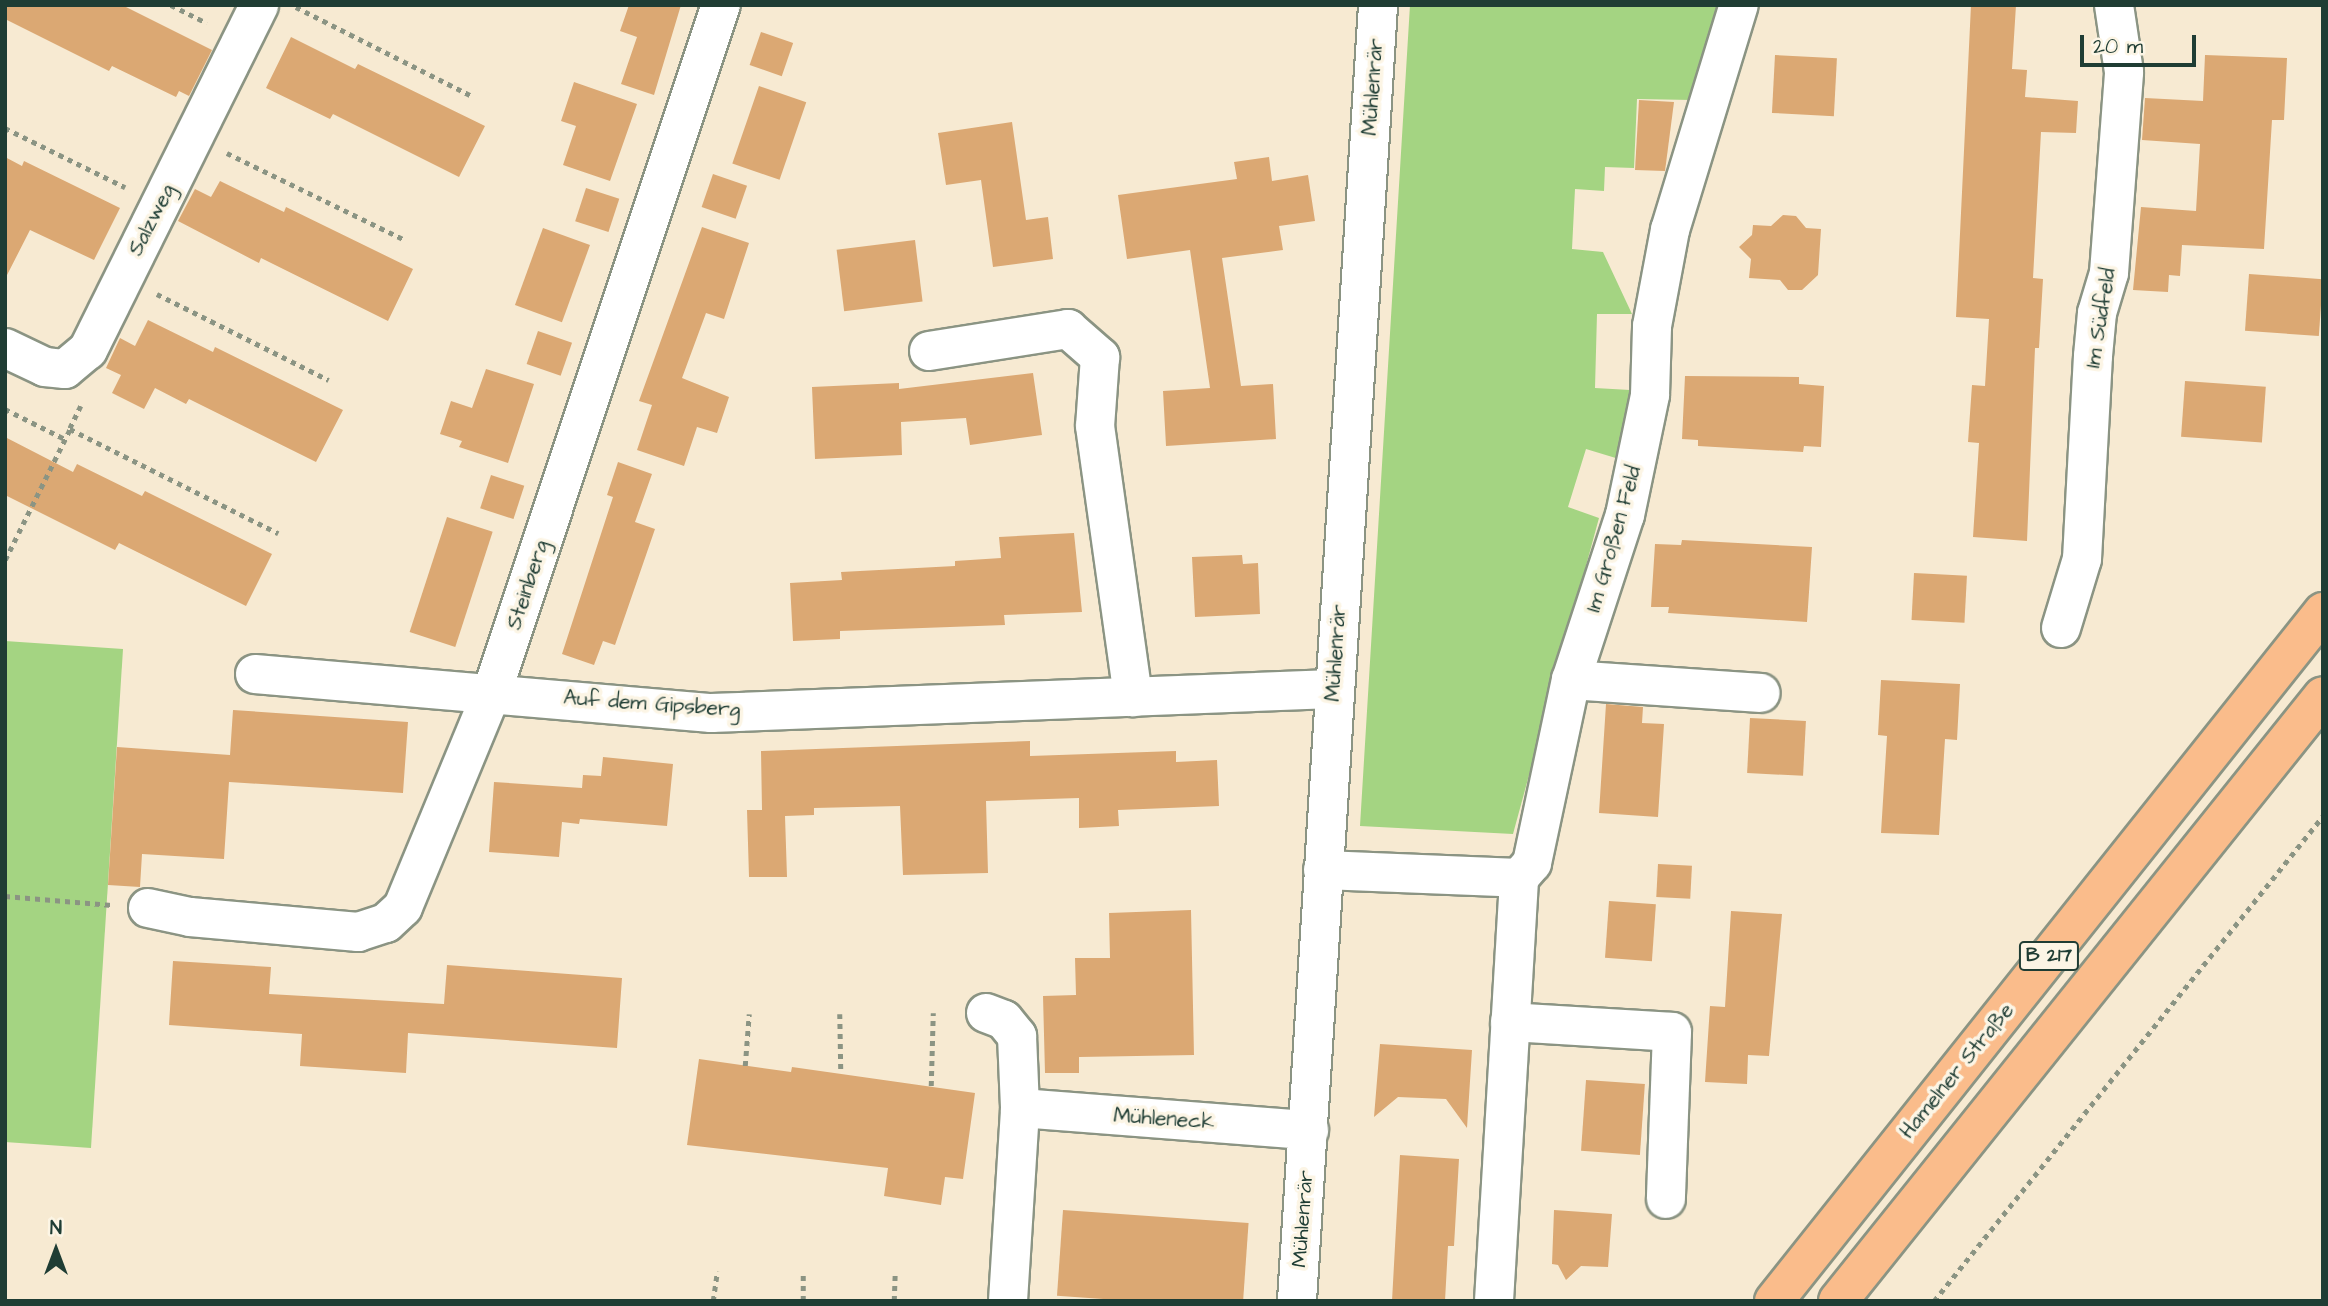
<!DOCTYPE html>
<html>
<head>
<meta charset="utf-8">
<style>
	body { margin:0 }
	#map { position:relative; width:2328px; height:1306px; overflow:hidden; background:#f7ead2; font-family:"Architects Daughter",sans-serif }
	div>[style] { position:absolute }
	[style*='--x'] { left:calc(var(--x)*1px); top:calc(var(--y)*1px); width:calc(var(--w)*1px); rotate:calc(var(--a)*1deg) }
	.green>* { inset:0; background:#a4d482 }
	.building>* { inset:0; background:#dba873; transform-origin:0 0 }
	.path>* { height:4.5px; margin-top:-2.25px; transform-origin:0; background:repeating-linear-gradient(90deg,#8b9483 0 5px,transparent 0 10px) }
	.roads { filter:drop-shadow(2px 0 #8b9483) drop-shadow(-2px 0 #8b9483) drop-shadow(0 2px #8b9483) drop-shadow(0 -2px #8b9483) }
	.minor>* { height:38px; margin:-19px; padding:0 19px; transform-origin:19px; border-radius:19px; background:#fff }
	.highway>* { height:38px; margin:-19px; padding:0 19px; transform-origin:19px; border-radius:19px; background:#fabc8b }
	span { translate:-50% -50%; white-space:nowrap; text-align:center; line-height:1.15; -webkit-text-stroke:7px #fcf5e5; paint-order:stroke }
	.shield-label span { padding:2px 5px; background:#fcf5e5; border:2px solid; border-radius:5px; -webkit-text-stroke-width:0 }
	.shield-label { font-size:19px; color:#1f3d34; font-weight:700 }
	.street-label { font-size:21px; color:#1f3d34 }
	.frame { position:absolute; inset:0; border:7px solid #1f3d34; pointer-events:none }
	.north { position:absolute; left:21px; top:1215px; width:70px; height:70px; -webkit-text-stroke:5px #fcf5e5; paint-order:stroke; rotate:0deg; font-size:19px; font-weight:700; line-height:28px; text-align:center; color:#1f3d34 }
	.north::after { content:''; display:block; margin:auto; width:24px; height:32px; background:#1f3d34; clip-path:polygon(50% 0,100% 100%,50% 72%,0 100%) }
	.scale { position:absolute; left:2080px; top:35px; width:116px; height:32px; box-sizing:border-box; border:4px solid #1f3d34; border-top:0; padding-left:9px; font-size:21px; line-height:24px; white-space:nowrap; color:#1f3d34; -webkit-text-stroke:5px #fcf5e5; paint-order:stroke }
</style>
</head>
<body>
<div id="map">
	<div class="green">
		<i style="clip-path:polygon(1410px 5px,1721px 5px,1692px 100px,1637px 99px,1634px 168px,1605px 167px,1604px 191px,1575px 189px,1572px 249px,1603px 252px,1632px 314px,1597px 314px,1595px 388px,1630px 390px,1627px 431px,1619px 459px,1586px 449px,1568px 507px,1599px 518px,1513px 834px,1360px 826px)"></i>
		<i style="clip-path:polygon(5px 641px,123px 649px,91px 1148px,5px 1142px)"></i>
	</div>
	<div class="building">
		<i style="clip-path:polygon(5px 5px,122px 5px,212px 50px,189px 96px,179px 91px,176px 97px,112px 66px,109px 71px,5px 19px)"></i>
		<i style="clip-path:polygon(629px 5px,681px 5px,654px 95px,621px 84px,637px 37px,620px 31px)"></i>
		<i style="clip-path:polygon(1971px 5px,2016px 5px,2012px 69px,2027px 70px,2025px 97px,2078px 101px,2076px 133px,2041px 132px,2033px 278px,2043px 279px,2039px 348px,2035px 348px,2027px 541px,1973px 537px,1979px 443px,1968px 442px,1972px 385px,1985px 386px,1989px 319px,1956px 317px)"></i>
		<i style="left:761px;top:32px;width:34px;height:35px;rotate:19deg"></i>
		<i style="clip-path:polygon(291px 37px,355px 69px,358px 64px,485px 126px,459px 177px,333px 114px,330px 119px,266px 88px)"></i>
		<i style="left:1775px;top:55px;width:62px;height:58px;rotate:3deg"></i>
		<i style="clip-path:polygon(2205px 55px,2287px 58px,2284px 120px,2272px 120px,2264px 249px,2182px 245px,2180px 276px,2169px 275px,2168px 292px,2133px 290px,2141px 207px,2196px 211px,2200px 144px,2142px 140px,2145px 98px,2203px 101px)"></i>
		<i style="clip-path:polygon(574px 82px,637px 104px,610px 181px,563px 165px,576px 126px,561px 121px)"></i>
		<i style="left:759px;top:86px;width:50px;height:82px;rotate:19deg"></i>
		<i style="clip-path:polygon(1639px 100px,1674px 102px,1665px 171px,1635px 170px)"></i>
		<i style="clip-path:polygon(1012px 122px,1026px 220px,1048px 217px,1053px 259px,993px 267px,981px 180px,946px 185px,938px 133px)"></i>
		<i style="clip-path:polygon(5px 157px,22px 166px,24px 161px,120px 208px,94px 260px,30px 230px,5px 279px)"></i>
		<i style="clip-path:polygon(1269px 157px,1272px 181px,1308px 175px,1315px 221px,1279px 226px,1283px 250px,1222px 258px,1241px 386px,1273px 384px,1276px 439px,1166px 446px,1163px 391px,1210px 388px,1190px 250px,1127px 259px,1118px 195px,1237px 179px,1234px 162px)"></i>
		<i style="left:713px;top:174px;width:36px;height:35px;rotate:19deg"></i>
		<i style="clip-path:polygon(220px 181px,284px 212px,286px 207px,413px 269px,388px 321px,261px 258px,259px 263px,178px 221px,195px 189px,211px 197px)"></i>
		<i style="left:586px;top:188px;width:35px;height:35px;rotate:18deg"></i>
		<i style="clip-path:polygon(1783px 215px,1796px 216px,1806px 228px,1821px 229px,1818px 275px,1802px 290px,1788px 290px,1780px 280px,1749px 278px,1751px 259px,1739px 247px,1752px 235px,1753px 225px,1771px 226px)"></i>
		<i style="clip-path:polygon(702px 227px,749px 243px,724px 319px,706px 313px,682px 378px,729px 397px,717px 433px,697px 427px,684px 466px,637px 450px,652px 405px,639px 401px)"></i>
		<i style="left:543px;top:228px;width:50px;height:82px;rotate:20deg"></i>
		<i style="left:915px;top:240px;width:62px;height:79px;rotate:83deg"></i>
		<i style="left:2249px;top:274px;width:74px;height:57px;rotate:4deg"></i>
		<i style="clip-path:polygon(148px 320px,213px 352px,215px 347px,343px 410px,316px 462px,189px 399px,186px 404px,155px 388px,144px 409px,112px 393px,121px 375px,106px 368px,120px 338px,135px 346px)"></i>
		<i style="left:538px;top:331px;width:36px;height:35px;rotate:19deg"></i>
		<i style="clip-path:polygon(486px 369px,534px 384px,508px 463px,459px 447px,462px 441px,440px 434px,451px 401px,472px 408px)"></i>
		<i style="clip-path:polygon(1033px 373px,1042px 435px,970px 445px,966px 418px,901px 422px,902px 455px,815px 459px,812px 387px,899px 383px,899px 389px)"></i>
		<i style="clip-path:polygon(1685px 376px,1799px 377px,1799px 384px,1824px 386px,1821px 447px,1804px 446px,1803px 452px,1698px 446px,1698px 440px,1682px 439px)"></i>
		<i style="left:2185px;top:381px;width:81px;height:56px;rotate:4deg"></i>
		<i style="clip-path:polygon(5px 437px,73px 472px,77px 464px,142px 496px,145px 491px,272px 554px,246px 606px,119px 543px,115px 550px,5px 495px)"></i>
		<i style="clip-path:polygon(618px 462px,652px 474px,635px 522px,655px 529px,615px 645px,603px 641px,594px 665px,562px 654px,613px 497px,607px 495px)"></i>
		<i style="left:491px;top:475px;width:35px;height:35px;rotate:18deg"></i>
		<i style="left:447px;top:517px;width:48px;height:121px;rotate:18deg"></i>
		<i style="clip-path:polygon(1074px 533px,1082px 612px,1004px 615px,1005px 625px,840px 631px,840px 639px,793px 641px,790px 583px,842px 580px,841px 572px,955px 566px,955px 561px,1001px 558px,999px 537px)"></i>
		<i style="clip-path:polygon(1682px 540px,1812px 547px,1807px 622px,1668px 613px,1669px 607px,1651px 607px,1655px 544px,1681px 545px)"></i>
		<i style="clip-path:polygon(1242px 555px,1243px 564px,1258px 563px,1260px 614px,1195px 617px,1192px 557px)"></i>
		<i style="left:1914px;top:573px;width:53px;height:47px;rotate:3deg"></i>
		<i style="clip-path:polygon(1881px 680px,1960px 684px,1957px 740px,1945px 739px,1939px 835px,1881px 833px,1887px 736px,1878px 735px)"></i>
		<i style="clip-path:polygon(1606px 704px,1643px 707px,1642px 723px,1664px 724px,1658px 817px,1599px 813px)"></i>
		<i style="clip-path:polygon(233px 710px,408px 722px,403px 793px,229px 782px,224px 859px,142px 854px,140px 887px,108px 885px,117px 747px,230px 755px)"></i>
		<i style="left:1750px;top:718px;width:56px;height:55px;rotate:3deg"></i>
		<i style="clip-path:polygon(1030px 741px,1030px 756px,1176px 751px,1176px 762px,1217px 760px,1219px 806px,1118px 810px,1119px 826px,1079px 828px,1079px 798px,986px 801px,988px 873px,903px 875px,900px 806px,814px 808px,814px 815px,785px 816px,787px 877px,749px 877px,747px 810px,762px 810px,761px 751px)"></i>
		<i style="clip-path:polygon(603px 757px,673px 764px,667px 826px,580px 819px,579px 824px,562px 822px,559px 857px,489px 852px,494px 782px,582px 788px,583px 775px,601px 776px)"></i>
		<i style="left:1658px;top:864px;width:34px;height:33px;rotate:3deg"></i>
		<i style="left:1609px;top:901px;width:47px;height:57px;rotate:4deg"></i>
		<i style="clip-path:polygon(1191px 910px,1194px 1055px,1079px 1057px,1079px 1073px,1045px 1073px,1043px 996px,1076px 995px,1075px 958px,1110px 958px,1109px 913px)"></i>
		<i style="clip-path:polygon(1731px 911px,1782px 914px,1769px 1056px,1748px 1055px,1747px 1084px,1705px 1082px,1710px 1006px,1725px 1007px)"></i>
		<i style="clip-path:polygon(173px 961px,271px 967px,269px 994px,444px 1004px,447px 965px,622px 978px,617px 1048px,408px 1033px,406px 1073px,300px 1066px,302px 1034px,169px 1025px)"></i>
		<i style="clip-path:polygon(1380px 1044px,1472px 1050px,1467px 1128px,1446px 1099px,1398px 1097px,1374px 1117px)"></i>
		<i style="clip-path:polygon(699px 1059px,791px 1072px,792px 1067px,975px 1093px,963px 1179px,945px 1177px,941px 1205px,884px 1196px,888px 1168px,687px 1145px)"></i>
		<i style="left:1586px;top:1080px;width:59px;height:71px;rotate:4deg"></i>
		<i style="clip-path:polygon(1400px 1155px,1459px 1159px,1454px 1246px,1448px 1246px,1445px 1301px,1392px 1301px)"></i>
		<i style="left:1063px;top:1210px;width:186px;height:86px;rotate:4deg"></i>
		<i style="clip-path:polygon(1554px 1210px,1612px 1214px,1608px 1267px,1581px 1266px,1566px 1280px,1558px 1265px,1552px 1264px)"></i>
	</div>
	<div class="path">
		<i style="--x:171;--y:5;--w:40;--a:26.6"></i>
		<i style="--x:296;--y:7;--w:195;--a:26.8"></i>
		<i style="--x:5;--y:128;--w:134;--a:26.2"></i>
		<i style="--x:227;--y:153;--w:196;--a:26"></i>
		<i style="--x:157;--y:294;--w:192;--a:26.6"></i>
		<i style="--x:81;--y:406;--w:25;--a:116"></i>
		<i style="--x:70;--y:429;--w:233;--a:26.6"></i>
		<i style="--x:5;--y:409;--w:67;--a:26.6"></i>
		<i style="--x:5;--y:560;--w:146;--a:-63.6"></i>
		<i style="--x:5;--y:896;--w:107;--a:4.8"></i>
		<i style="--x:840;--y:1014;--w:59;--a:89"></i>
		<i style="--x:745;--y:1066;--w:52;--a:-85.6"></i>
		<i style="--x:931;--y:1086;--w:73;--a:-88.4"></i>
		<i style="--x:713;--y:1301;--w:30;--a:-82"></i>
		<i style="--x:803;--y:1301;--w:30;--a:-90"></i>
		<i style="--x:894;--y:1301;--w:26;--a:-88"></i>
		<i style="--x:1934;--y:1301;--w:622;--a:-51.27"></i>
	</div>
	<div class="roads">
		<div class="minor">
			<i style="--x:5;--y:348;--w:44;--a:25.4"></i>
			<i style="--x:45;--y:367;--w:20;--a:6"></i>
			<i style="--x:65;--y:369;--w:30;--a:-40"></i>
			<i style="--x:88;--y:350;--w:385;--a:-63.6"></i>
			<i style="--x:929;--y:351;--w:141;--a:-9"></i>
			<i style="--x:1068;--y:329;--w:43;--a:41.2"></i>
			<i style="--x:1100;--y:357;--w:69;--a:94.1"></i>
			<i style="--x:1095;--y:426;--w:274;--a:82"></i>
			<i style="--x:2061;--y:628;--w:72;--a:-73.1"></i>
			<i style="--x:2082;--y:559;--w:203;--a:-86.9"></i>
			<i style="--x:2093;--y:356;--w:43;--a:-84.7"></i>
			<i style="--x:2097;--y:313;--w:42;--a:-73.3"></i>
			<i style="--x:2109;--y:273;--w:202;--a:-85.7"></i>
			<i style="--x:2124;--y:72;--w:68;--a:-98.5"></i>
			<i style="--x:255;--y:674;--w:458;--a:4.9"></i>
			<i style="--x:711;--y:713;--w:622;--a:-2.21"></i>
			<i style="--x:1571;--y:680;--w:190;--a:3.9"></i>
			<i style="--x:1323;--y:870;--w:196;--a:2.3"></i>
			<i style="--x:1519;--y:878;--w:20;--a:-49"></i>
			<i style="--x:1532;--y:863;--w:187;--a:-78"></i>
			<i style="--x:1571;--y:680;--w:174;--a:-71.9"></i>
			<i style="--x:1625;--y:515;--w:123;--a:-78.2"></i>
			<i style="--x:1650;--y:395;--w:69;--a:-88.3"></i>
			<i style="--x:1652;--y:326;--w:98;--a:-79.4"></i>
			<i style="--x:1670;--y:230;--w:235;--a:-73"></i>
			<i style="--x:148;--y:908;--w:43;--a:12.1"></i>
			<i style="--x:190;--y:917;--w:169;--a:5.1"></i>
			<i style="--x:358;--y:932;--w:29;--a:-18"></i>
			<i style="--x:386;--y:923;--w:23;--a:-43"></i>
			<i style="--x:403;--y:907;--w:233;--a:-67.5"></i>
			<i style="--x:492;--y:692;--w:724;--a:-71.57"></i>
			<i style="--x:986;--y:1013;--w:19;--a:21"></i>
			<i style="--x:1004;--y:1020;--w:21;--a:51"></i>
			<i style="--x:1017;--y:1036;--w:72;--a:87.6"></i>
			<i style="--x:1510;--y:1022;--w:162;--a:3.5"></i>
			<i style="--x:1672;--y:1032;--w:167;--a:92.1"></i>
			<i style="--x:1008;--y:1301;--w:193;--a:-86.4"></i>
			<i style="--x:1020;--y:1108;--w:290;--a:4.4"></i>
			<i style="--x:1297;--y:1301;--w:1299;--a:-86.42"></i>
			<i style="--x:1494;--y:1301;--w:424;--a:-86.6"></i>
		</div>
		<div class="highway">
			<i style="--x:1774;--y:1301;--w:881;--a:-51.45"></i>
			<i style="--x:1838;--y:1301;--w:775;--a:-51.28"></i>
		</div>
	</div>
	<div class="shield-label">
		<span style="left:2049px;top:956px">B 217</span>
	</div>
	<div class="street-label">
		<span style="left:1373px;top:87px;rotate:-86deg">Mühlenrär</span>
		<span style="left:152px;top:220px;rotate:-63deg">Salzweg</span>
		<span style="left:2101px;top:318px;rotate:-81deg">Im Südfeld</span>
		<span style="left:1614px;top:539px;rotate:-74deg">Im Großen Feld</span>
		<span style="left:528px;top:585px;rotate:-72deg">Steinberg</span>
		<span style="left:1336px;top:653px;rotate:-86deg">Mühlenrär</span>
		<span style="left:652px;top:704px;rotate:4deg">Auf dem Gipsberg</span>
		<span style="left:1957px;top:1071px;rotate:-51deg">Hamelner Straße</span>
		<span style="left:1164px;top:1119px;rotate:4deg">Mühleneck</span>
		<span style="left:1303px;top:1219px;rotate:-86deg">Mühlenrär</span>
	</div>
	<div class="frame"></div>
	<div class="north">N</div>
	<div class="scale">20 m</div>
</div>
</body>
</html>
